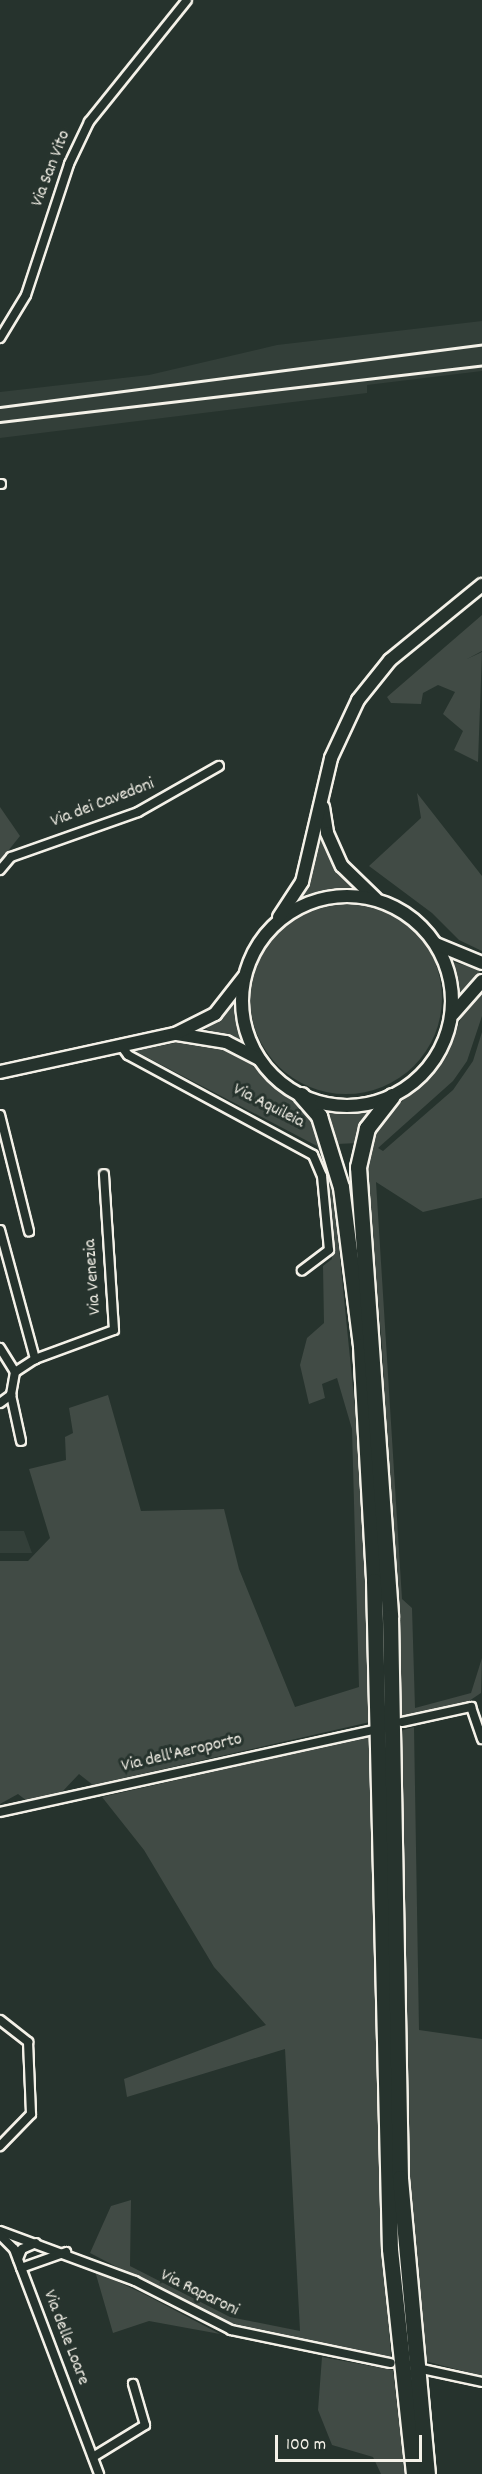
<!DOCTYPE html>
<html>
<head>
<meta charset="utf-8">
<style>
	body { margin:0 }
	#map { position:relative; width:482px; height:2474px; overflow:hidden; background:#26332d; font-family:Dekko,sans-serif }
	div>[style] { position:absolute }
	[style*='--x'] { left:calc(var(--x)*1px); top:calc(var(--y)*1px); width:calc(var(--w)*1px); rotate:calc(var(--a)*1deg) }
	.built>* { inset:0; background:#333f39 }
	.green>* { inset:0; background:#414b45 }
	.round { border-radius:50% }
	.roads { filter:drop-shadow(2px 0 #f4f1e8) drop-shadow(-2px 0 #f4f1e8) drop-shadow(0 2px #f4f1e8) drop-shadow(0 -2px #f4f1e8) }
	.street>* { height:8px; margin:-4px; padding:0 4px; transform-origin:4px; border-radius:4px; background:#26332d }
	.primary>* { height:12px; margin:-6px; padding:0 6px; transform-origin:6px; border-radius:6px; background:#26332d }
	.primary>.ring { margin:-6px; padding:0; box-sizing:content-box; background:none; border:12px solid #26332d; border-radius:50% }
	.highway>* { height:15px; margin:-7.5px; padding:0 7.5px; transform-origin:7.5px; border-radius:7.5px; background:#26332d }
	.rail>* { height:3px; margin:-1.5px; padding:0 1.5px; transform-origin:1.5px; border-radius:1.5px; background:#f4f1e8 }
	span { translate:-50% -50%; white-space:nowrap; text-align:center; line-height:1.15; -webkit-text-stroke:6px #26332d; paint-order:stroke }
	.street-label { font-size:18px; color:#f4f1e8 }
	.scale { position:absolute; left:275px; top:2435px; width:147px; height:27px; box-sizing:border-box; border:3px solid #f4f1e8; border-top:0; padding-left:8px; font-size:18px; line-height:21px; white-space:nowrap; color:#f4f1e8; -webkit-text-stroke:4px #26332d; paint-order:stroke }
</style>
</head>
<body>
<div id="map">
	<div class="built">
		<i style="clip-path:polygon(482px 321px,482px 371px,367px 385px,367px 393px,0 438px,0 392px,149px 375px,277px 345px)"></i>
		<i style="clip-path:polygon(0 1531px,24px 1531px,32px 1553px,0 1553px)"></i>
	</div>
	<div class="green">
		<i style="clip-path:polygon(482px 615px,482px 651px,467px 659px,482px 652px,478px 762px,454px 750px,463px 731px,443px 714px,455px 692px,438px 685px,423px 693px,421px 704px,391px 703px,387px 697px)"></i>
		<i style="clip-path:polygon(417px 793px,482px 876px,482px 951px,459px 940px,432px 913px,369px 866px,421px 818px)"></i>
		<i style="clip-path:polygon(0 807px,20px 836px,0 861px)"></i>
		<i style="clip-path:polygon(322px 835px,334px 863px,356px 887px,303px 895px)"></i>
		<i class="round" style="left:250px;top:902px;width:192px;height:192px"></i>
		<i style="clip-path:polygon(449px 961px,482px 970px,459px 996px,457px 995px)"></i>
		<i style="clip-path:polygon(482px 986px,482px 1016px,467px 1061px,453px 1081px,378px 1148px,383px 1151px,453px 1090px,473px 1061px,482px 1032px,482px 1198px,423px 1212px,376px 1182px,402px 1599px,412px 1608px,415px 1708px,471px 1693px,482px 1658px,481px 1693px,469px 1701px,400px 1717px,382px 1345px,365px 1161px,374px 1129px,447px 1056px,465px 1007px)"></i>
		<i style="clip-path:polygon(235px 1000px,245px 1038px,242px 1042px,206px 1029px)"></i>
		<i style="clip-path:polygon(185px 1041px,219px 1044px,236px 1052px,307px 1110px,331px 1169px,364px 1497px,370px 1722px,93px 1785px,79px 1774px,62px 1792px,27px 1801px,18px 1794px,0 1804px,0 1561px,28px 1561px,50px 1538px,29px 1469px,66px 1460px,65px 1437px,73px 1433px,69px 1408px,108px 1395px,141px 1511px,224px 1509px,239px 1569px,295px 1707px,359px 1687px,352px 1429px,337px 1378px,322px 1384px,325px 1398px,309px 1404px,300px 1365px,307px 1338px,324px 1323px,323px 1266px,332px 1259px,322px 1159px,317px 1146px,135px 1051px)"></i>
		<i style="clip-path:polygon(378px 1104px,358px 1143px,337px 1144px,321px 1108px)"></i>
		<i style="clip-path:polygon(414px 1727px,419px 2030px,482px 2039px,482px 2376px,421px 2360px,409px 2206px,400px 1731px)"></i>
		<i style="clip-path:polygon(371px 1736px,386px 2284px,391px 2357px,273px 2337px,211px 2316px,90px 2253px,111px 2206px,131px 2200px,130px 2266px,230px 2317px,300px 2331px,285px 2049px,127px 2097px,124px 2079px,266px 2025px,214px 1967px,144px 1850px,102px 1797px)"></i>
		<i style="clip-path:polygon(95px 2271px,144px 2294px,220px 2334px,149px 2321px,113px 2333px)"></i>
		<i style="clip-path:polygon(322px 2357px,393px 2370px,405px 2474px,381px 2474px,373px 2457px,332px 2445px,318px 2410px)"></i>
	</div>
	<div class="roads">
		<div class="street">
			<i style="--x:0;--y:338;--w:50;--a:-58.8"></i>
			<i style="--x:26;--y:295;--w:138;--a:-71.8"></i>
			<i style="--x:69;--y:164;--w:47;--a:-64.5"></i>
			<i style="--x:89;--y:122;--w:156;--a:-51.2"></i>
			<i style="--x:0;--y:484;--w:1;--a:0"></i>
			<i style="--x:0;--y:870;--w:17;--a:-50"></i>
			<i style="--x:11;--y:857;--w:135;--a:-19.5"></i>
			<i style="--x:138;--y:812;--w:93;--a:-29.6"></i>
			<i style="--x:122;--y:1047;--w:10;--a:53"></i>
			<i style="--x:128;--y:1055;--w:210;--a:28.4"></i>
			<i style="--x:313;--y:1155;--w:23;--a:67"></i>
			<i style="--x:322;--y:1176;--w:74;--a:84.6"></i>
			<i style="--x:329;--y:1250;--w:34;--a:143"></i>
			<i style="--x:0;--y:1115;--w:120;--a:76"></i>
			<i style="--x:0;--y:1230;--w:134;--a:74.8"></i>
			<i style="--x:35;--y:1359;--w:24;--a:147"></i>
			<i style="--x:0;--y:1348;--w:28;--a:58"></i>
			<i style="--x:15;--y:1372;--w:23;--a:100"></i>
			<i style="--x:11;--y:1395;--w:47;--a:77.7"></i>
			<i style="--x:35;--y:1359;--w:84;--a:-20.2"></i>
			<i style="--x:114;--y:1330;--w:156;--a:-93.7"></i>
			<i style="--x:0;--y:1403;--w:14;--a:-36"></i>
			<i style="--x:402;--y:1722;--w:71;--a:-12.3"></i>
			<i style="--x:471;--y:1707;--w:34;--a:71"></i>
			<i style="--x:0;--y:1812;--w:381;--a:-12.4"></i>
			<i style="--x:0;--y:2020;--w:36;--a:38"></i>
			<i style="--x:28;--y:2042;--w:72;--a:87.6"></i>
			<i style="--x:31;--y:2114;--w:45;--a:134.1"></i>
			<i style="--x:0;--y:2231;--w:144;--a:20.3"></i>
			<i style="--x:135;--y:2281;--w:108;--a:27"></i>
			<i style="--x:231;--y:2330;--w:163;--a:11.7"></i>
			<i style="--x:0;--y:2235;--w:20;--a:45"></i>
			<i style="--x:14;--y:2249;--w:241;--a:69.3"></i>
			<i style="--x:18;--y:2259;--w:11;--a:-68"></i>
			<i style="--x:22;--y:2249;--w:15;--a:-23"></i>
			<i style="--x:21;--y:2268;--w:48;--a:-19.6"></i>
			<i style="--x:422;--y:2369;--w:61;--a:12.2"></i>
			<i style="--x:93;--y:2457;--w:61;--a:-31.6"></i>
			<i style="--x:145;--y:2425;--w:43;--a:-106.3"></i>
		</div>
		<div class="primary">
			<i style="--x:323;--y:807;--w:26;--a:81"></i>
			<i style="--x:327;--y:833;--w:36;--a:66"></i>
			<i style="--x:342;--y:866;--w:47;--a:44.1"></i>
			<i class="ring" style="left:242px;top:896px;width:198px;height:198px"></i>
			<i style="--x:279;--y:917;--w:42;--a:-56.7"></i>
			<i style="--x:302;--y:882;--w:127;--a:-76.8"></i>
			<i style="--x:331;--y:758;--w:64;--a:-65"></i>
			<i style="--x:358;--y:700;--w:51;--a:-51.3"></i>
			<i style="--x:390;--y:660;--w:119;--a:-39.2"></i>
			<i style="--x:436;--y:944;--w:50;--a:22.4"></i>
			<i style="--x:453;--y:1014;--w:44;--a:-48.7"></i>
			<i style="--x:177;--y:1034;--w:50;--a:9.3"></i>
			<i style="--x:226;--y:1042;--w:37;--a:27"></i>
			<i style="--x:0;--y:1072;--w:179;--a:-12.3"></i>
			<i style="--x:175;--y:1034;--w:45;--a:-26.6"></i>
			<i style="--x:215;--y:1014;--w:47;--a:-51.9"></i>
		</div>
		<div class="highway">
			<i style="--x:301;--y:1095;--w:28;--a:49"></i>
			<i style="--x:319;--y:1116;--w:74;--a:72.8"></i>
			<i style="--x:341;--y:1187;--w:160;--a:82.8"></i>
			<i style="--x:361;--y:1346;--w:235;--a:86.8"></i>
			<i style="--x:374;--y:1581;--w:668;--a:88.63"></i>
			<i style="--x:390;--y:2249;--w:226;--a:83.9"></i>
			<i style="--x:392;--y:1096;--w:41;--a:128"></i>
			<i style="--x:367;--y:1128;--w:40;--a:103"></i>
			<i style="--x:358;--y:1167;--w:451;--a:85.9"></i>
			<i style="--x:390;--y:1617;--w:561;--a:88.98"></i>
			<i style="--x:400;--y:2178;--w:297;--a:84.8"></i>
		</div>
	</div>
	<div class="rail">
		<i style="--x:0;--y:407;--w:486;--a:-7.4"></i>
		<i style="--x:0;--y:422;--w:485;--a:-6.7"></i>
	</div>
	<div class="street-label">
		<span style="left:52px;top:169px;rotate:-69deg">Via San Vito</span>
		<span style="left:103px;top:804px;rotate:-21deg">Via dei Cavedoni</span>
		<span style="left:268px;top:1107px;rotate:27deg">Via Aquileia</span>
		<span style="left:94px;top:1277px;rotate:-94deg">Via Venezia</span>
		<span style="left:182px;top:1754px;rotate:-13deg">Via dell'Aeroporto</span>
		<span style="left:199px;top:2294px;rotate:26deg">Via Raparoni</span>
		<span style="left:65px;top:2338px;rotate:69deg">Via delle Loare</span>
	</div>
	<div class="scale">100 m</div>
</div>
</body>
</html>
